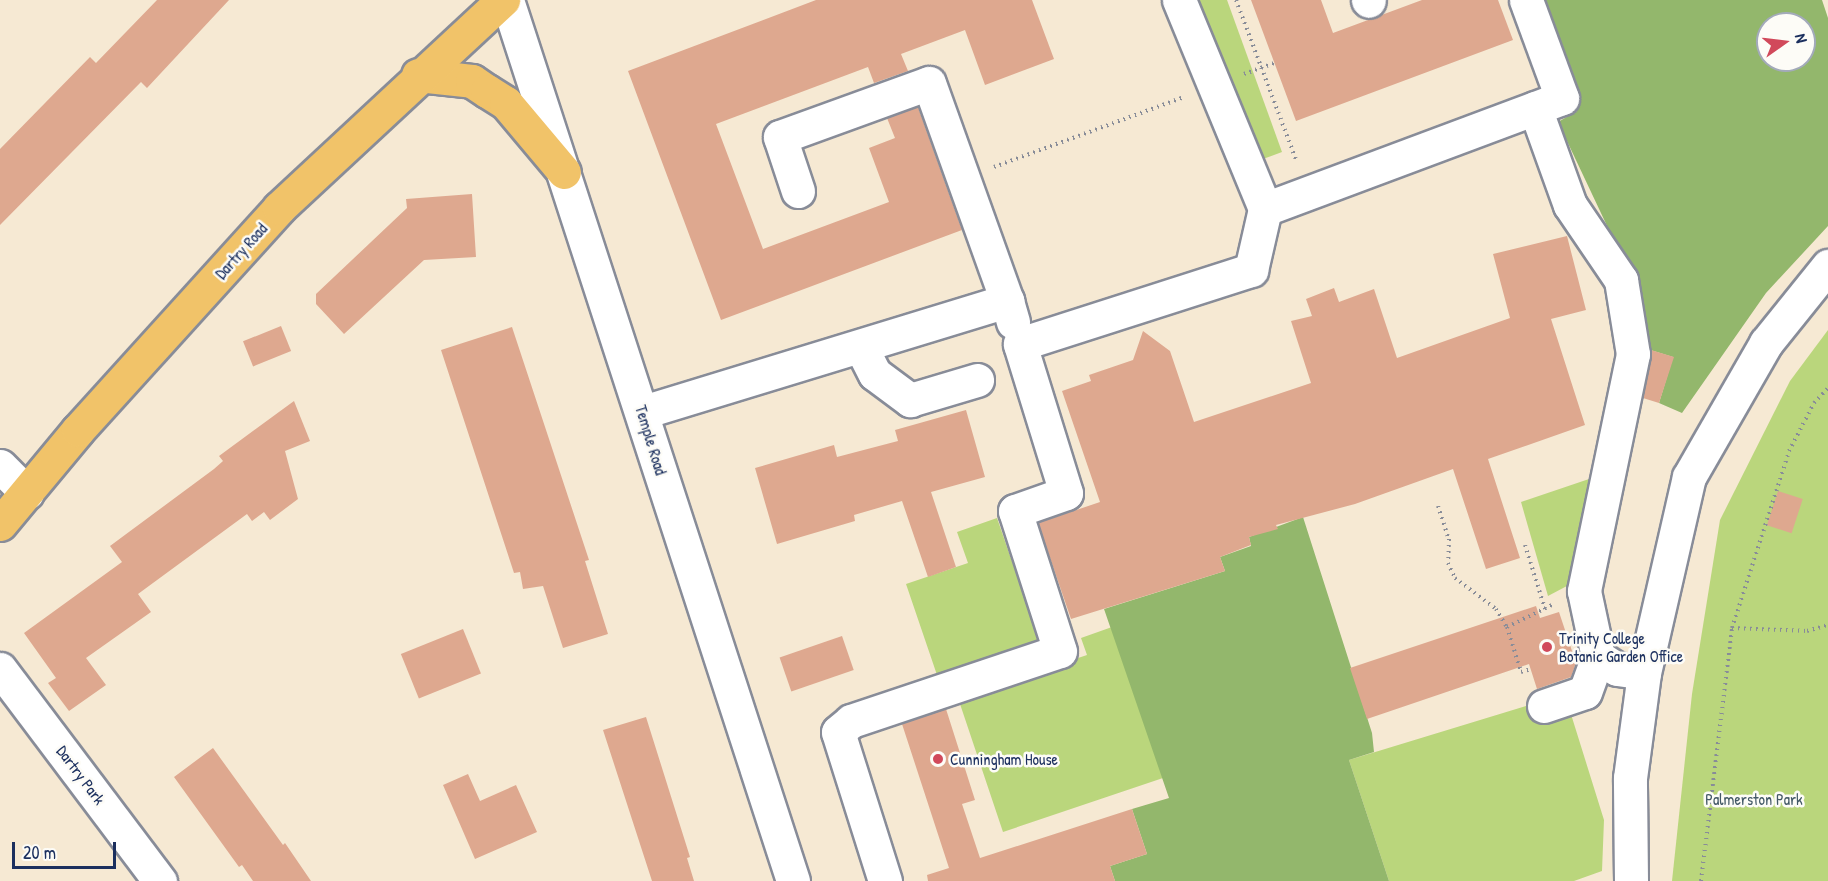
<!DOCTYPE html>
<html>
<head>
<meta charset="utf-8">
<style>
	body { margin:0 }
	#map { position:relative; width:1828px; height:881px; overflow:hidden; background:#f6e9d3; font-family:"Patrick Hand",sans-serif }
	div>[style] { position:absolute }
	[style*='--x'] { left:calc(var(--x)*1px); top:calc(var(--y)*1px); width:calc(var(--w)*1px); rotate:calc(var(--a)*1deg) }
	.green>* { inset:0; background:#bad67c }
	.forest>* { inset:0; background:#93b76c }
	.building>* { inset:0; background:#dea88f; transform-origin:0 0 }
	.path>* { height:4px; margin-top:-2px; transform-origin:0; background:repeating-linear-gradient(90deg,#888c98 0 1.5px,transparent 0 6px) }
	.roads { filter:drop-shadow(2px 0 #888c98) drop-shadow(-2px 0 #888c98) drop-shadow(0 2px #888c98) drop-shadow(0 -2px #888c98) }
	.minor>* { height:33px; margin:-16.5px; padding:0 16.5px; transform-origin:16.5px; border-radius:16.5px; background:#fff }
	.major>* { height:33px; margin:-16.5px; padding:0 16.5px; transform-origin:16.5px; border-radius:16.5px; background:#f1c369 }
	.dots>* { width:16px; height:16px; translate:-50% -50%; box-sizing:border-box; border:3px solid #fdfcf7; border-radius:50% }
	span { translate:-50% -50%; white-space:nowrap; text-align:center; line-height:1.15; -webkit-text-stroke:5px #fdfcf7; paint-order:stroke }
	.street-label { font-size:16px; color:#1b2f5e }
	.poi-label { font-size:16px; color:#1b2f5e }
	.left { translate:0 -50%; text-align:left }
	.park-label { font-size:16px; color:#435966 }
	.north { position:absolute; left:1756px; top:12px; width:60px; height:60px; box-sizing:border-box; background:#fdfcf7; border:2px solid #a3aaba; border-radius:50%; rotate:76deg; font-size:16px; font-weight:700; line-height:24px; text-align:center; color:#1b2f5e }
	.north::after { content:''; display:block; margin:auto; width:21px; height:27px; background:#d1495b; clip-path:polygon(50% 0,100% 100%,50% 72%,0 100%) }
	.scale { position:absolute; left:12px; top:842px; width:104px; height:27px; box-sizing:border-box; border:3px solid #1b2f5e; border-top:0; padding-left:8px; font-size:18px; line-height:21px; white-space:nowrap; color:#1b2f5e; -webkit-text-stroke:4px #fdfcf7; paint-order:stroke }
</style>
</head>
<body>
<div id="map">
	<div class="green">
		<i style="clip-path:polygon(1197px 0,1227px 0,1282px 152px,1263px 159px)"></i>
		<i style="clip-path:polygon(1828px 330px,1828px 881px,1672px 881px,1692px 694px,1720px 520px,1790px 381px)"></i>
		<i style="clip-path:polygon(1589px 479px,1582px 578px,1548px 596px,1521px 502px)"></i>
		<i style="clip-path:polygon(997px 518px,1039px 640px,937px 675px,906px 584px,968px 563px,957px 532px)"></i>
		<i style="clip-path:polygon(1112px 627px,1163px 778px,1003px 832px,958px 698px,1087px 655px,1081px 638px)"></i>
		<i style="clip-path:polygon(1526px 706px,1550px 718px,1570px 711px,1604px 820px,1602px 871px,1574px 881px,1389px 881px,1349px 760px)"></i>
	</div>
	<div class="forest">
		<i style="clip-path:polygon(evenodd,1545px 0,1822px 0,1828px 18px,1828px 226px,1766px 293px,1682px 413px,1659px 403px,1673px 357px,1647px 349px,1634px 283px,1558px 122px,1577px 111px,1545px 0,1768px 24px,1804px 24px,1804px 60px,1768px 60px,1768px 24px)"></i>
		<i style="clip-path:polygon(1303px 517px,1372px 733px,1374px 752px,1349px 760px,1389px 881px,1115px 881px,1110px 866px,1147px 854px,1132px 809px,1169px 798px,1104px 609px,1225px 571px,1220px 557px,1251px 546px,1249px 537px)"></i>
	</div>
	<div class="building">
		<i style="clip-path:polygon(157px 0,229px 0,147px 88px,141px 82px,0 225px,0 149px,90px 57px,96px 63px)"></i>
		<i style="clip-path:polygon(816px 0,1032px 0,1054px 59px,985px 85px,965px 30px,901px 54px,908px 71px,874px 83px,868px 67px,716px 124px,763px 249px,889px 202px,869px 148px,895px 138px,887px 118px,918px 107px,962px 230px,721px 320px,628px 71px)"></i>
		<i style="clip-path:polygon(1251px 0,1321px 0,1333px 33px,1422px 0,1498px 0,1513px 40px,1296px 121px)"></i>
		<i style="clip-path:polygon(472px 194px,476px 257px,424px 260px,344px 334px,316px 304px,316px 294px,407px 208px,406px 199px)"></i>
		<i style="clip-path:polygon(1567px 236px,1586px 310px,1551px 319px,1585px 425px,1488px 459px,1520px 558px,1486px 569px,1453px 469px,1355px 504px,1276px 525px,1278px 529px,1249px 537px,1251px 545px,1220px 557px,1225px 571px,1071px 619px,1038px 523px,1100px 502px,1062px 391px,1091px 381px,1089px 375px,1133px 360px,1143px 331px,1170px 351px,1194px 422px,1311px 383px,1291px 321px,1312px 316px,1306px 299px,1334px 288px,1339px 302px,1374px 289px,1397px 358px,1510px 318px,1493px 254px)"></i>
		<i style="left:281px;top:326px;width:27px;height:41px;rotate:68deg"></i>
		<i style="clip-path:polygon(512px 327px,589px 560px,585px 561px,608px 634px,563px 648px,543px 586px,523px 589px,520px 572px,514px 573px,441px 350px)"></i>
		<i style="clip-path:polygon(1651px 350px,1674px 357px,1659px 403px,1643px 398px)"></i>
		<i style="clip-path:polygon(294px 401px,310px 441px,285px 451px,298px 499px,270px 520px,264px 512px,252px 521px,247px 514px,138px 594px,151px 612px,86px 658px,106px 685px,69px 711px,48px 683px,56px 678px,24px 633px,122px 562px,110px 546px,214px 469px,223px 461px,219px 456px)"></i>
		<i style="clip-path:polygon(966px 410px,985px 477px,931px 492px,956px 567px,928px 577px,902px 501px,854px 515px,855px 521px,777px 544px,755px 468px,834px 445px,837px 457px,898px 441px,895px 430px)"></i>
		<i style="left:1778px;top:491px;width:26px;height:36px;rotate:18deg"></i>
		<i style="clip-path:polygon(1536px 606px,1540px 618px,1559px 612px,1576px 663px,1571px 677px,1537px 689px,1529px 664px,1367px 719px,1350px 668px)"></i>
		<i style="left:463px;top:629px;width:48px;height:67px;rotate:68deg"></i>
		<i style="left:842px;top:636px;width:36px;height:66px;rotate:71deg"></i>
		<i style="clip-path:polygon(946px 709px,975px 800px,962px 804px,980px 858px,1132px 809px,1147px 854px,1110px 866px,1115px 881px,928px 881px,927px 875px,949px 868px,902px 724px)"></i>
		<i style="clip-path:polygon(646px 717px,690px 857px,687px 858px,694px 881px,652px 881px,603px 730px)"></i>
		<i style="clip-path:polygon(213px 748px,283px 845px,285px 843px,311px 881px,253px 881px,242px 865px,239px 867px,174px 777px)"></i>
		<i style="clip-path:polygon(468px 774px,480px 801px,516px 785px,537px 832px,475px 859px,443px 785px)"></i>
	</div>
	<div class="path">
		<i style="--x:1236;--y:0;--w:173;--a:69.4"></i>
		<i style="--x:1244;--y:74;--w:32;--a:-20"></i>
		<i style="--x:994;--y:167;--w:202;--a:-20.2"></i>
		<i style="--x:1438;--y:506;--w:35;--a:72"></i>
		<i style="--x:1449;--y:539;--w:24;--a:92"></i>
		<i style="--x:1448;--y:563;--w:17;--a:65"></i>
		<i style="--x:1455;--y:578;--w:51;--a:37.1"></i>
		<i style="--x:1496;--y:609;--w:21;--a:59"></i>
		<i style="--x:1507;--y:627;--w:47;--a:72.7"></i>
		<i style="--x:1521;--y:672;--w:10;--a:-17"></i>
		<i style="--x:1525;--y:545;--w:67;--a:72.6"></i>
		<i style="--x:1507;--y:627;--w:50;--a:-26.1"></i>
		<i style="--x:1732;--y:628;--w:75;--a:2.3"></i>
		<i style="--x:1807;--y:631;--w:22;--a:-16"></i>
		<i style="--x:1701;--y:881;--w:255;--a:-83"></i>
		<i style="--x:1732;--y:628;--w:186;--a:-72.1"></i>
		<i style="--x:1789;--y:451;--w:54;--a:-62.5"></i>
		<i style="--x:1814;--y:403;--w:21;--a:-47"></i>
	</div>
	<div class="roads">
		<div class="minor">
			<i style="--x:507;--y:0;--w:926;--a:72.01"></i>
			<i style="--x:1179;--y:0;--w:226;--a:67.6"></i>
			<i style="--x:1368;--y:0;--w:1;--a:45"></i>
			<i style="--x:1535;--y:108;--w:103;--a:70.2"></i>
			<i style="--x:1570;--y:205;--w:91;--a:55.8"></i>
			<i style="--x:1621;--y:280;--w:75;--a:80.8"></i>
			<i style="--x:1633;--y:354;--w:242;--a:101.7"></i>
			<i style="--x:1584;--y:591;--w:67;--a:78"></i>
			<i style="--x:1598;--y:657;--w:22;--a:32"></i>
			<i style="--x:1617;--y:669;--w:27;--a:8"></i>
			<i style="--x:798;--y:191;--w:57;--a:-108.4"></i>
			<i style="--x:780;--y:137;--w:158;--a:-19.9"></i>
			<i style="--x:929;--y:83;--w:232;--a:70.3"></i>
			<i style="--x:861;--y:347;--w:30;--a:63"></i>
			<i style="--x:875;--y:374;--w:44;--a:36.6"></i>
			<i style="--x:910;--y:400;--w:70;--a:-16.6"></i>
			<i style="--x:643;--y:412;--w:381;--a:-17"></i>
			<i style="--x:1007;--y:301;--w:22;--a:74"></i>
			<i style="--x:0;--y:466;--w:38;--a:45"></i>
			<i style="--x:0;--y:669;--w:266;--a:53"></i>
			<i style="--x:1544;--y:706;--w:43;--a:-18.9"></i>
			<i style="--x:1585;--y:692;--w:37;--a:-70"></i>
			<i style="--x:885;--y:881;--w:156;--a:-107.5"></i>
			<i style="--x:838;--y:732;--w:17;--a:-40"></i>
			<i style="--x:851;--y:721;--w:220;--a:-18.5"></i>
			<i style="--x:1060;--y:651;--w:147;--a:-107.8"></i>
			<i style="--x:1015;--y:511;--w:54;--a:-19.4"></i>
			<i style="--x:1066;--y:493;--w:156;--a:-107.2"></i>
			<i style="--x:1020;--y:344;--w:243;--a:-17.8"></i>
			<i style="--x:1251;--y:270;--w:63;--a:-77.1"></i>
			<i style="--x:1265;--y:209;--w:317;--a:-20.5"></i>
			<i style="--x:1562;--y:98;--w:104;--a:-110.2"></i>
			<i style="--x:1631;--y:881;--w:103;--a:-90.6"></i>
			<i style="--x:1630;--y:778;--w:106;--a:-82.4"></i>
			<i style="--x:1644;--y:673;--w:201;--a:-77.1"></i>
			<i style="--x:1689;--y:477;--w:155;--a:-60.1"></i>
			<i style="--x:1766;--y:343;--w:99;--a:-51.2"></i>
		</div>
		<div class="major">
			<i style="--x:418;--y:75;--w:54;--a:6.3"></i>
			<i style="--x:472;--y:81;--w:18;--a:34"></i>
			<i style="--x:487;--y:91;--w:22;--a:32"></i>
			<i style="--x:506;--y:103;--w:90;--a:50"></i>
			<i style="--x:0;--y:524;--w:122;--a:-50.3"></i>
			<i style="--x:78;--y:430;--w:299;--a:-47.8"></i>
			<i style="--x:279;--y:208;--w:306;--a:-42.9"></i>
		</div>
	</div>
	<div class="dots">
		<i style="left:1547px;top:647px;background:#d1495b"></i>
		<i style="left:938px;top:759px;background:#d1495b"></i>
	</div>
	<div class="street-label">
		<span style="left:241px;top:251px;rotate:-48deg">Dartry Road</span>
		<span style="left:651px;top:440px;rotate:73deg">Temple Road</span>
		<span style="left:81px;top:775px;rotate:53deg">Dartry Park</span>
	</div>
	<div class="poi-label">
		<span class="left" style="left:1559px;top:647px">Trinity College<br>Botanic Garden Office</span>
		<span class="left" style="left:950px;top:759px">Cunningham House</span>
	</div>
	<div class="park-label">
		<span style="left:1754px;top:799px">Palmerston Park</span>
	</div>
	<div class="north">N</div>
	<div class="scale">20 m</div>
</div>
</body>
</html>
